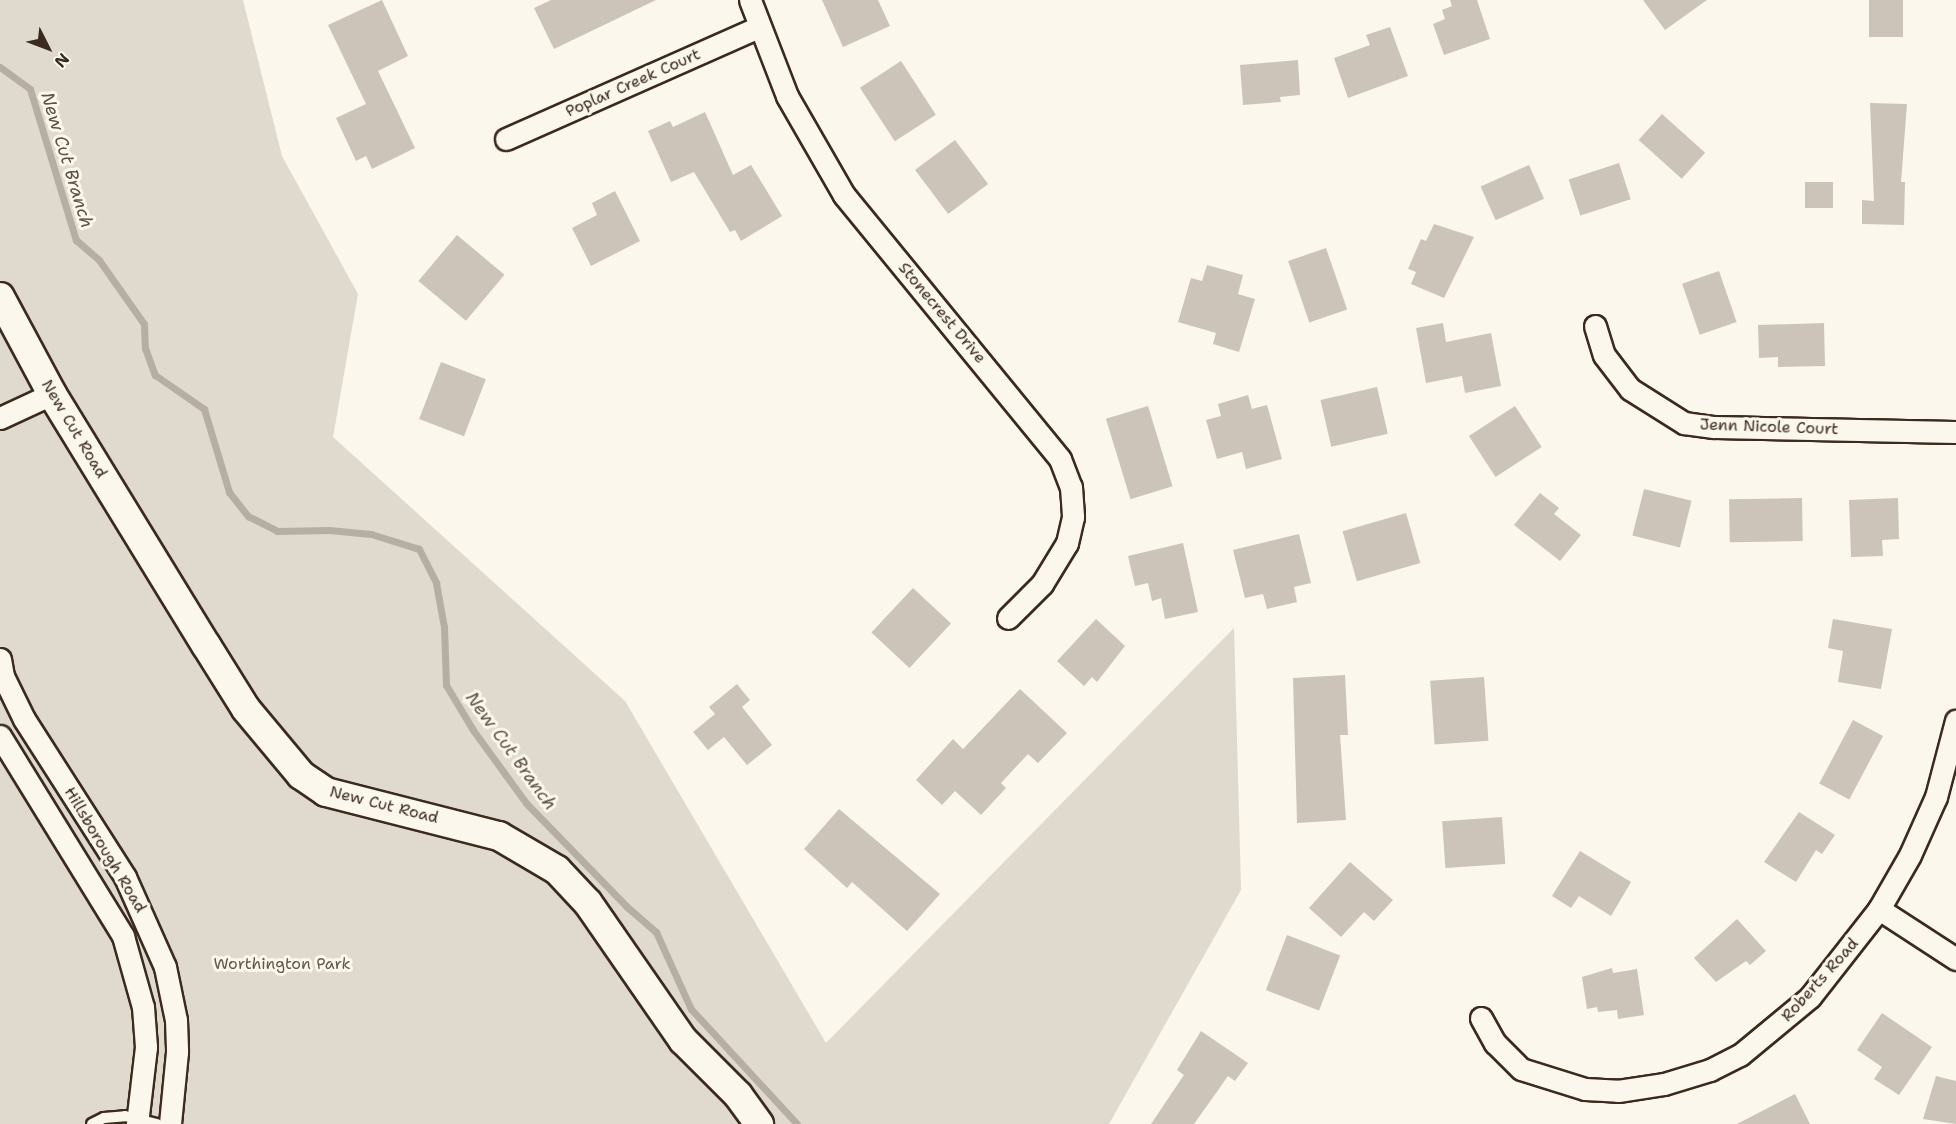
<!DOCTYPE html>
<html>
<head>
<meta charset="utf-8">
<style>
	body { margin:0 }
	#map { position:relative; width:1956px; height:1124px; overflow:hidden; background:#fbf7ec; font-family:"Shantell Sans",sans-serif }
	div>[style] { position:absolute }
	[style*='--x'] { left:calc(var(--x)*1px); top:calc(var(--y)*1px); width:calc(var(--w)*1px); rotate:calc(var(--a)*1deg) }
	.green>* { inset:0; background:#dfd9ce }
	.stream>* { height:7px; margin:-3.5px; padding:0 3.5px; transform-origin:3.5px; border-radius:3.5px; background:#b6aea2 }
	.building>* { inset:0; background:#ccc4b9; transform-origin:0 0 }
	.roads { filter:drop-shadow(2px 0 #3b2a1e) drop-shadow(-2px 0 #3b2a1e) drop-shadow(0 2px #3b2a1e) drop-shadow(0 -2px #3b2a1e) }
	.lane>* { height:10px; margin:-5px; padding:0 5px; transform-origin:5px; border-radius:5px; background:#fbf7ec }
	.street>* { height:21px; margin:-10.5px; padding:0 10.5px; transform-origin:10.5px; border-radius:10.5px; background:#fbf7ec }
	.secondary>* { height:28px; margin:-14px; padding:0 14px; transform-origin:14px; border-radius:14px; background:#fbf7ec }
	span { translate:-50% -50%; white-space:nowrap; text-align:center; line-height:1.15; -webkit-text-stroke:6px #fbf7ec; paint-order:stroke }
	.street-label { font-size:16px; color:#3b2a1e }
	.park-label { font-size:16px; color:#64564a }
	.water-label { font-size:18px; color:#605246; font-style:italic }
	.north { position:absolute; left:18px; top:18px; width:60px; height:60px; -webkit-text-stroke:4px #fbf7ec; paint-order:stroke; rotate:132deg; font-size:16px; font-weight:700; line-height:24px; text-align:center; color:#3b2a1e }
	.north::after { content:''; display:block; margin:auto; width:21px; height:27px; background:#3b2a1e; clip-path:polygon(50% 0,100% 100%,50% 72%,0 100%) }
</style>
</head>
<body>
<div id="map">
	<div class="green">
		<i style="clip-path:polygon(0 0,243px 0,282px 156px,358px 294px,333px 437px,625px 701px,826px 1043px,1234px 628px,1241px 890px,1109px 1124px,0 1124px)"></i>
	</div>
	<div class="stream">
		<i style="--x:0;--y:67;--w:37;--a:36"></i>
		<i style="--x:30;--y:89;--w:158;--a:73.1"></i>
		<i style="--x:76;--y:240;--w:30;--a:41"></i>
		<i style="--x:99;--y:260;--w:78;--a:54.9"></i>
		<i style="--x:144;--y:324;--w:24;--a:88"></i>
		<i style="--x:145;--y:348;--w:29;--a:70"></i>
		<i style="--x:155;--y:375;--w:60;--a:34.8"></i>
		<i style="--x:204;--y:409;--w:87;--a:73.2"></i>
		<i style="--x:229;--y:492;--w:31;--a:52"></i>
		<i style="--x:248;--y:516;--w:33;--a:27"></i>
		<i style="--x:277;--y:531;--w:52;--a:-1.1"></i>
		<i style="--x:329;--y:530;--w:42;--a:5.4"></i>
		<i style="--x:371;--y:534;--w:50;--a:17.4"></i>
		<i style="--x:419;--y:549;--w:38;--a:63"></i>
		<i style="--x:436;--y:583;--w:45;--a:79.7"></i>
		<i style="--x:444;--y:627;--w:58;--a:88"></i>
		<i style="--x:446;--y:685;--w:52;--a:59"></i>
		<i style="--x:473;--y:730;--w:90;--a:54"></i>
		<i style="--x:526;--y:803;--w:144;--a:45.8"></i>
		<i style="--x:626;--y:906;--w:40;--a:41"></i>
		<i style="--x:656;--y:932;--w:85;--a:65.6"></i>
		<i style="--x:691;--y:1009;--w:156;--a:47.3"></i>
	</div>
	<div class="building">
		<i style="clip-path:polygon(382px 0,408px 56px,378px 71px,415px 148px,372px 169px,366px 156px,356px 161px,336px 118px,366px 104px,328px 25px)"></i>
		<i style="clip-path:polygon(551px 0,656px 0,554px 49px,534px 8px)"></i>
		<i style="clip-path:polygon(822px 0,878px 0,890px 26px,843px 47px)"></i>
		<i style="clip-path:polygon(1450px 0,1477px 0,1490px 39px,1444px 55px,1433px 24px,1445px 19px,1442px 10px,1452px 6px)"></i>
		<i style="clip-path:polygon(1643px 0,1707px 0,1665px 30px)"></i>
		<i style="left:1869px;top:0;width:34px;height:37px"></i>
		<i style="clip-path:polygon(1390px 27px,1408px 76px,1348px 98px,1334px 58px,1370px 45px,1366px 35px)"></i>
		<i style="clip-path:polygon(1298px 60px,1300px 95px,1280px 97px,1281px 102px,1243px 105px,1240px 65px)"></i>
		<i style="left:901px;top:61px;width:64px;height:49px;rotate:57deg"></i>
		<i style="clip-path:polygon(1870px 103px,1907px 104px,1901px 182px,1905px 182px,1904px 225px,1862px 224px,1862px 200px,1874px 201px)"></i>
		<i style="clip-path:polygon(705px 112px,733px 175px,751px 165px,782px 216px,741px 241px,735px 230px,730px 232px,694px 172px,671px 182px,648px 131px,670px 121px,673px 127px)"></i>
		<i style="left:1662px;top:114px;width:58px;height:35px;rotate:42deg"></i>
		<i style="left:955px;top:140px;width:55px;height:50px;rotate:53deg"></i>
		<i style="left:1619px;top:163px;width:38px;height:53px;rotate:72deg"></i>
		<i style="left:1529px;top:165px;width:37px;height:53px;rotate:66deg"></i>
		<i style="left:1805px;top:182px;width:28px;height:26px"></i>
		<i style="clip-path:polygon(615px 191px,640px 241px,591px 266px,572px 228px,597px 215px,592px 203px)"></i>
		<i style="clip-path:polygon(1434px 224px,1474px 237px,1444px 298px,1411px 284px,1416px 272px,1408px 269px,1421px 239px,1426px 241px)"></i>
		<i style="left:457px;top:235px;width:62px;height:60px;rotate:40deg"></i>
		<i style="left:1326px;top:248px;width:65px;height:40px;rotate:71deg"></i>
		<i style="clip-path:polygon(1207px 265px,1243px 275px,1238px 294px,1255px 299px,1239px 352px,1213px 344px,1216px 333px,1178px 322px,1191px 278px,1202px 281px)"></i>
		<i style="left:1719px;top:271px;width:54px;height:39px;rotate:71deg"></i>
		<i style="clip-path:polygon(1443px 323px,1446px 342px,1491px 333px,1501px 386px,1465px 393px,1462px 376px,1426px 383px,1416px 328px)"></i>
		<i style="clip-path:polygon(1824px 323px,1825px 366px,1778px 367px,1778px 357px,1759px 358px,1758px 325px)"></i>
		<i style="left:441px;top:362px;width:48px;height:61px;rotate:21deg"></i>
		<i style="left:1377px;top:387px;width:48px;height:58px;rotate:77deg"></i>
		<i style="clip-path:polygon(1248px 395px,1252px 409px,1267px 405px,1282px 459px,1246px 469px,1242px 452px,1217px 459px,1206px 420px,1221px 416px,1218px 404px)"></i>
		<i style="left:1148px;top:406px;width:84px;height:44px;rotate:73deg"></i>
		<i style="left:1515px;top:406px;width:49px;height:55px;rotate:57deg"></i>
		<i style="left:1644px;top:489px;width:49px;height:48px;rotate:14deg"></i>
		<i style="clip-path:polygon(1540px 493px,1559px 508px,1554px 514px,1581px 535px,1560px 561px,1514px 525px)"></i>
		<i style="left:1802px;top:498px;width:43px;height:73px;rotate:89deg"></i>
		<i style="clip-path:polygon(1898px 498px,1899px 539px,1882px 540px,1883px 556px,1851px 557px,1849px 500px)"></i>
		<i style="left:1406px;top:513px;width:52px;height:66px;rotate:74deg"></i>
		<i style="clip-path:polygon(1299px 534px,1311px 583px,1294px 587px,1297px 602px,1267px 609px,1263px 594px,1245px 598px,1233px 550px)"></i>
		<i style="clip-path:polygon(1183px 543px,1198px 612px,1165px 619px,1161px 598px,1152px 601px,1148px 583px,1135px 586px,1128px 556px)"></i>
		<i style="left:913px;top:588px;width:52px;height:61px;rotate:43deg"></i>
		<i style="clip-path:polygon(1096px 619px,1125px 646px,1097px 682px,1092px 677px,1084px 686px,1057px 661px)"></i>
		<i style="clip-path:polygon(1833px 619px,1892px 629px,1881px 689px,1838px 682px,1843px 651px,1828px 648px)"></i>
		<i style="clip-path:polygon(1345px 675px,1348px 735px,1340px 735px,1346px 820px,1297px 823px,1293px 678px)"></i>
		<i style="left:1484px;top:677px;width:64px;height:54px;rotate:86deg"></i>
		<i style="clip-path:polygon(737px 684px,750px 700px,742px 707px,772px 745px,747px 765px,724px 737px,708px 750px,693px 732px,715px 714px,709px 707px)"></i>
		<i style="clip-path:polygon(1020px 689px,1067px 733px,1038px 763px,1028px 754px,1001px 783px,1006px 788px,981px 815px,955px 791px,942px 805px,916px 780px,953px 739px,963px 749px)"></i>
		<i style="left:1853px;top:720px;width:34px;height:72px;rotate:28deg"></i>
		<i style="clip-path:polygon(839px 809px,940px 894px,907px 931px,852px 882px,847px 888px,804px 849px)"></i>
		<i style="clip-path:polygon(1799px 812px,1835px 835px,1822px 854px,1816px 850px,1796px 882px,1764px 862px)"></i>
		<i style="left:1502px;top:817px;width:47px;height:60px;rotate:86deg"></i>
		<i style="clip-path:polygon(1580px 851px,1631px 882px,1611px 916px,1579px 896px,1571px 908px,1552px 896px)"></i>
		<i style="clip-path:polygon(1350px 862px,1393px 900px,1374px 921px,1364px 912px,1341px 937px,1309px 908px)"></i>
		<i style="clip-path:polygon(1737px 919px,1766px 951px,1750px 965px,1746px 961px,1716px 982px,1694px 958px)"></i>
		<i style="left:1287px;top:935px;width:57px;height:59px;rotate:21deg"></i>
		<i style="clip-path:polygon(1612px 968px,1613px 973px,1637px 969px,1644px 1015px,1618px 1019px,1617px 1010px,1598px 1012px,1597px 1007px,1587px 1009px,1582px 977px)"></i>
		<i style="clip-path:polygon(1882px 1013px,1932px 1047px,1899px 1095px,1874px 1079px,1882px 1067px,1857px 1050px)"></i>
		<i style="clip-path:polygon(1201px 1031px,1248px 1063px,1235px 1081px,1228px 1076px,1194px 1124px,1151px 1124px,1184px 1075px,1177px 1070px)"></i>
		<i style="clip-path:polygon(1936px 1076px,1956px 1081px,1956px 1124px,1923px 1119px)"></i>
		<i style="clip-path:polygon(1795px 1094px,1810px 1124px,1737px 1124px)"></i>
	</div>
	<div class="roads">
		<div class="lane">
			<i style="--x:92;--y:1124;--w:13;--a:-27"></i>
			<i style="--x:104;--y:1118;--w:21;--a:-5"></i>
			<i style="--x:125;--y:1116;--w:33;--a:14"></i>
		</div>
		<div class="street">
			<i style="--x:750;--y:0;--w:103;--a:68.9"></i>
			<i style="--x:787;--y:96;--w:114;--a:60.1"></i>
			<i style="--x:844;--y:195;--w:341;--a:50.7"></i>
			<i style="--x:1060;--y:459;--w:30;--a:69"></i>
			<i style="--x:1071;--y:487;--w:30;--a:86"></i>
			<i style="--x:1073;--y:517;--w:27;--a:103"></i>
			<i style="--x:1067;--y:543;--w:48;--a:121.4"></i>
			<i style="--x:1042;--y:584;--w:48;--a:135"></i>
			<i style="--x:506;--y:139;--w:277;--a:-23.9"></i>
			<i style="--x:1595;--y:326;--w:30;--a:73"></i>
			<i style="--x:1604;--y:355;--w:43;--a:52.6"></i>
			<i style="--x:1630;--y:389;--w:64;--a:32.2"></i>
			<i style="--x:1684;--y:423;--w:30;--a:8"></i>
			<i style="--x:1714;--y:427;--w:242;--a:1.2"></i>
			<i style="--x:0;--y:418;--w:57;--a:-24.8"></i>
			<i style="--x:0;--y:659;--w:17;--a:80"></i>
			<i style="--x:3;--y:676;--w:48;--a:64"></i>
			<i style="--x:24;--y:719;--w:188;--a:57.4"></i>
			<i style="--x:125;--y:877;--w:98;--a:66"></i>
			<i style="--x:165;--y:967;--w:54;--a:78.3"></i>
			<i style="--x:176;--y:1020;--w:32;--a:88"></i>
			<i style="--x:177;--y:1052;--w:72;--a:95.6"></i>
			<i style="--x:0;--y:736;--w:235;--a:58.4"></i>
			<i style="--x:123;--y:936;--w:74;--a:74.3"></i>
			<i style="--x:143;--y:1007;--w:40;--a:85.7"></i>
			<i style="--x:146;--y:1047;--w:78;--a:96.7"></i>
			<i style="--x:1879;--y:909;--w:92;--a:33"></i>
			<i style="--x:1481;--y:1018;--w:29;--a:61"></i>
			<i style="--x:1495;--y:1043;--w:37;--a:45"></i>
			<i style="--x:1521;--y:1069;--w:67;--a:17.4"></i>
			<i style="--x:1585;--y:1089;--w:33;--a:3"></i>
			<i style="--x:1618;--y:1091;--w:47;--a:-8.7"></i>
			<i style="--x:1664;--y:1084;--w:48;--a:-16.9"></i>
			<i style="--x:1710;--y:1070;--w:34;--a:-27"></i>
			<i style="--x:1740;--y:1055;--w:91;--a:-39.6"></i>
			<i style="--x:1810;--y:997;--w:112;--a:-51.9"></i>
			<i style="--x:1879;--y:909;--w:62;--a:-60.1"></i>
			<i style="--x:1910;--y:855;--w:64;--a:-65.9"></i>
			<i style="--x:1936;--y:797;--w:79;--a:-75.3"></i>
		</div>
		<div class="secondary">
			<i style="--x:0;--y:297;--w:110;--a:61.8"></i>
			<i style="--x:52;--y:394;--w:294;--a:58.5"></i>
			<i style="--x:206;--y:645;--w:75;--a:58"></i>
			<i style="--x:246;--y:709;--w:86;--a:50.2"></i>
			<i style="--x:301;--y:775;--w:30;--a:34"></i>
			<i style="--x:326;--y:792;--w:179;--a:14.3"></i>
			<i style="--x:499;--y:836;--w:67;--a:30.4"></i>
			<i style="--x:557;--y:870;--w:45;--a:46.8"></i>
			<i style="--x:588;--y:903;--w:167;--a:55.3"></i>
			<i style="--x:683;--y:1040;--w:78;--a:45"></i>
			<i style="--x:738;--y:1095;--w:36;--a:54"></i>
		</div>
	</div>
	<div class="street-label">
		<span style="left:633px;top:83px;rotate:-24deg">Poplar Creek Court</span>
		<span style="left:942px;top:313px;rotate:50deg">Stonecrest Drive</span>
		<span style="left:1769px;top:427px;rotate:2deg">Jenn Nicole Court</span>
		<span style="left:74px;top:429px;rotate:59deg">New Cut Road</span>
		<span style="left:384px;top:805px;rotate:14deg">New Cut Road</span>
		<span style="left:105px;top:850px;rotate:59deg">Hillsborough Road</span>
		<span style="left:1820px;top:980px;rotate:-48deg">Roberts Road</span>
	</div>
	<div class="park-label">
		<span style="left:282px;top:964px">Worthington Park</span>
	</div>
	<div class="water-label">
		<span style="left:67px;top:160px;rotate:73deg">New Cut Branch</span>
		<span style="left:511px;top:751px;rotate:54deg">New Cut Branch</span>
	</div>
	<div class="north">N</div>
</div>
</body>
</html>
